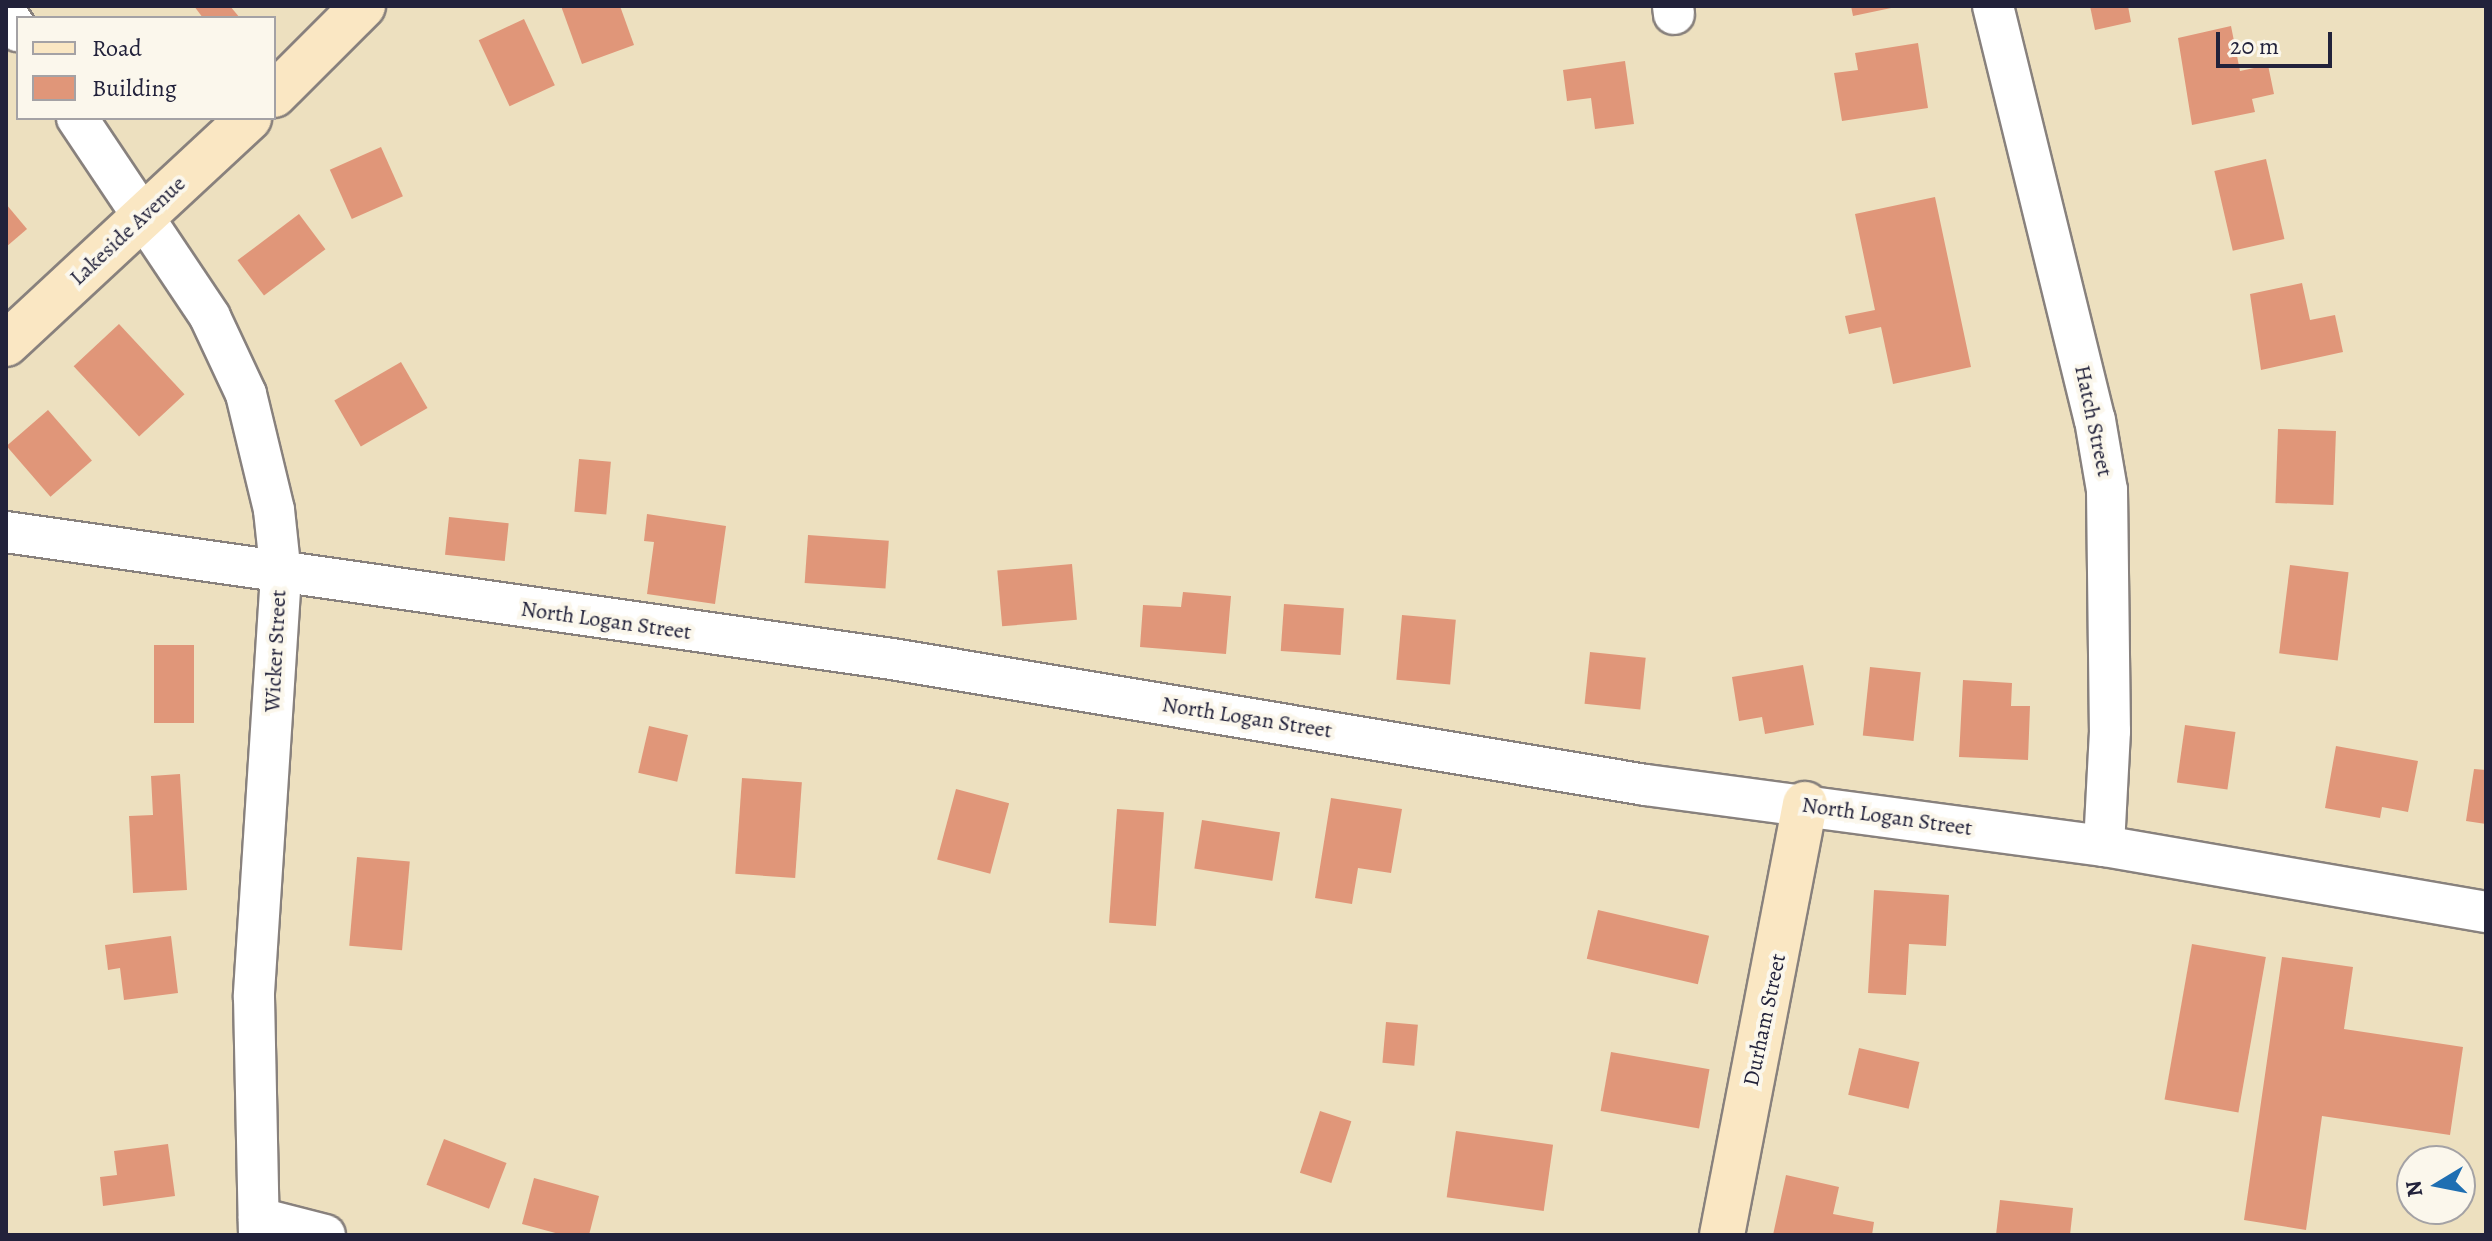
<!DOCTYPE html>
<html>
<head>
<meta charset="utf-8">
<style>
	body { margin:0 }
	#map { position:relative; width:2492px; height:1241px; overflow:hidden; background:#ede0bf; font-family:Alegreya,serif }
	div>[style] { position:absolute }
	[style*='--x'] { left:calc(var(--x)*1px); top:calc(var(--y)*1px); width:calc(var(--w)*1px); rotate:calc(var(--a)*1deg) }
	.building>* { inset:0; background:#e09679; transform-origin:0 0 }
	.roads { filter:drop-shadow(2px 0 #88817d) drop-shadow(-2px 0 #88817d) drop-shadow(0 2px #88817d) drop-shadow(0 -2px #88817d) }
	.street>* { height:40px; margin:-20px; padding:0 20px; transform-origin:20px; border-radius:20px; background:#fff }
	.secondary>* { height:44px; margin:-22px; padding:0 22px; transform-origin:22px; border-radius:22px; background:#fae7c3 }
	span { translate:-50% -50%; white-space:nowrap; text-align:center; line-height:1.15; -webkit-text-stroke:8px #fbf7ec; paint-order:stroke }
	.street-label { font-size:22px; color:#22223b }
	.frame { position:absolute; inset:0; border:8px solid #22223b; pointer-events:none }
	.legend { position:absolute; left:16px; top:16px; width:260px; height:104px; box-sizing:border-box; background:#fbf7ec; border:2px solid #a4a2a5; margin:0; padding:10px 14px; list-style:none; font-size:24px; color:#22223b }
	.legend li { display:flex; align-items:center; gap:16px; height:40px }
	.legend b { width:40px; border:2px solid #a4a2a5 }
	.north { position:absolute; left:2396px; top:1145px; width:80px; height:80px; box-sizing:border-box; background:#fbf7ec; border:2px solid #a4a2a5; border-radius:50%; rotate:260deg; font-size:22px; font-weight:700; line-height:32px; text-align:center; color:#22223b }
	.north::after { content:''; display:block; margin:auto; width:28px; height:36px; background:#1f6fb2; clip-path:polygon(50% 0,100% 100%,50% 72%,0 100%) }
	.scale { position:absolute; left:2216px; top:32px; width:116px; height:36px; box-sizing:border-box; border:4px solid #22223b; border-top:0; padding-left:10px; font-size:24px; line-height:28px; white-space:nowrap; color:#22223b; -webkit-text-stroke:6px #fbf7ec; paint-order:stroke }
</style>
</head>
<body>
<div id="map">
	<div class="building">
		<i style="clip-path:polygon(194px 6px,230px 6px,240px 18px,203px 18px)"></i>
		<i style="clip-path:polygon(561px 6px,620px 6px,634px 45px,582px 64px)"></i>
		<i style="clip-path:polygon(1851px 6px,1896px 6px,1896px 7px,1853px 16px)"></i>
		<i style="clip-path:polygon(2090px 6px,2128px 6px,2131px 22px,2095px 30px)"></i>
		<i style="left:524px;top:19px;width:73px;height:50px;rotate:65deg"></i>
		<i style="clip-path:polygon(2231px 26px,2240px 71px,2268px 65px,2274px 94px,2252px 99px,2255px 112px,2192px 125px,2178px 38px)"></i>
		<i style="clip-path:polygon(1918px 43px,1928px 108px,1842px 121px,1834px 73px,1858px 70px,1855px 53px)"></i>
		<i style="clip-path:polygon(1625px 61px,1634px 124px,1595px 129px,1591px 98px,1567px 101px,1563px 70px)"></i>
		<i style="left:381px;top:147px;width:54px;height:56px;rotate:66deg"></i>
		<i style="left:2266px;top:159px;width:82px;height:53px;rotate:77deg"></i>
		<i style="clip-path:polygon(1935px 197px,1971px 367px,1893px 384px,1881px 327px,1849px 334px,1845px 316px,1875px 310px,1855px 214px)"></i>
		<i style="clip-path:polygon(6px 204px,27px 229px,6px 247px)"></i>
		<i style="left:299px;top:214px;width:44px;height:77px;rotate:53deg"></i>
		<i style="clip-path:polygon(2302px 283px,2310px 320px,2335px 315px,2343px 352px,2261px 370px,2250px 294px)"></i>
		<i style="left:119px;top:324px;width:96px;height:62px;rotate:47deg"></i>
		<i style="left:401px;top:362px;width:53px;height:77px;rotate:60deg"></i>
		<i style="left:48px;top:410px;width:67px;height:55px;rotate:49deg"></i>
		<i style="left:2278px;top:429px;width:58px;height:74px;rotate:2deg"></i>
		<i style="left:579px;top:459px;width:32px;height:53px;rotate:5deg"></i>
		<i style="clip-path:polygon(647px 514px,726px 526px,715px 604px,647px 594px,654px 542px,644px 541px)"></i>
		<i style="left:449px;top:517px;width:60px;height:38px;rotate:6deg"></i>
		<i style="left:808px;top:535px;width:81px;height:48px;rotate:4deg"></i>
		<i style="left:1072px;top:564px;width:56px;height:75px;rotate:85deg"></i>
		<i style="left:2290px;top:565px;width:59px;height:89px;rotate:7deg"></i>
		<i style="clip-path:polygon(1183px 592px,1231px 596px,1226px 654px,1140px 647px,1143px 605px,1181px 607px)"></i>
		<i style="left:1284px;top:604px;width:60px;height:47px;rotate:4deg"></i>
		<i style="left:1402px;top:615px;width:54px;height:65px;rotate:5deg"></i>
		<i style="left:154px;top:645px;width:40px;height:78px"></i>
		<i style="left:1590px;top:652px;width:56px;height:52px;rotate:6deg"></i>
		<i style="clip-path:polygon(1803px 665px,1814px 725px,1765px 734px,1762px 717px,1739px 721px,1732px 677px)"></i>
		<i style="left:1870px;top:667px;width:51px;height:69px;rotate:6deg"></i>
		<i style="clip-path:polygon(1963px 680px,2012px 683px,2011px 706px,2030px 706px,2028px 760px,1959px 757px)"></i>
		<i style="left:2185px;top:725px;width:51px;height:58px;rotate:8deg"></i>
		<i style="left:649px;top:726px;width:40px;height:48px;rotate:13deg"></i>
		<i style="clip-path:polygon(2336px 746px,2418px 761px,2408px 812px,2382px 807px,2380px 818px,2325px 808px)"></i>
		<i style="clip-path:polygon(2474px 769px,2486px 770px,2486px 824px,2466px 821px)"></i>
		<i style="clip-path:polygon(180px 774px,187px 890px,133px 893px,129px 816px,153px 815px,151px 776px)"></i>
		<i style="left:742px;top:778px;width:60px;height:96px;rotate:4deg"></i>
		<i style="left:956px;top:789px;width:55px;height:73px;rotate:15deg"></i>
		<i style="clip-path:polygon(1331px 798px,1402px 809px,1391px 873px,1358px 868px,1352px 904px,1315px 898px)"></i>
		<i style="left:1117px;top:809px;width:47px;height:114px;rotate:4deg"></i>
		<i style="left:1202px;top:820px;width:79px;height:49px;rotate:9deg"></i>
		<i style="left:357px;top:857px;width:53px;height:89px;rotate:5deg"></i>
		<i style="clip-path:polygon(1874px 890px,1949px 895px,1946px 946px,1909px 944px,1906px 995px,1868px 993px)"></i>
		<i style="left:1598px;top:910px;width:114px;height:50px;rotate:13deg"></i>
		<i style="clip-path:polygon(171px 936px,178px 993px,124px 1000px,120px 968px,108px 970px,105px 945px)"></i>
		<i style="left:2192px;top:944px;width:75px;height:158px;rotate:10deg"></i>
		<i style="clip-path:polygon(2282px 957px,2353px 967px,2344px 1029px,2463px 1047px,2450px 1135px,2322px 1116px,2306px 1230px,2244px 1220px)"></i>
		<i style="left:1386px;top:1022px;width:32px;height:41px;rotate:5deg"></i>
		<i style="left:1859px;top:1048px;width:62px;height:48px;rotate:13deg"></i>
		<i style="left:1611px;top:1052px;width:100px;height:60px;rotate:10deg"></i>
		<i style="left:1320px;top:1111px;width:33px;height:65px;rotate:18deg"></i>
		<i style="left:1456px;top:1131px;width:98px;height:67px;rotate:8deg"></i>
		<i style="left:444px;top:1139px;width:67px;height:49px;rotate:21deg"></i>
		<i style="clip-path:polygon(168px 1144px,175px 1196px,103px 1206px,100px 1177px,117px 1175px,114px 1151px)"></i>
		<i style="clip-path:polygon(1786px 1175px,1839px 1187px,1833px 1214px,1874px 1222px,1872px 1235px,1773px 1235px)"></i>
		<i style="clip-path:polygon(534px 1178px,599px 1196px,589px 1235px,563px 1235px,522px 1224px)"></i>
		<i style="clip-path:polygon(2000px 1200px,2073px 1208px,2070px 1235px,1996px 1235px)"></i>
	</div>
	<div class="roads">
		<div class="street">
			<i style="--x:1673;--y:6;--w:8;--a:83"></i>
			<i style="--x:1993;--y:6;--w:426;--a:76.2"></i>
			<i style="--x:2095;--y:420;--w:71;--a:80.3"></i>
			<i style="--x:2107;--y:490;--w:241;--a:89.3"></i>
			<i style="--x:2110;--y:731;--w:115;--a:93"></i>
			<i style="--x:6;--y:13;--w:22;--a:56"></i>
			<i style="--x:77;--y:118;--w:239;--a:56.2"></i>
			<i style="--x:210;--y:317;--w:85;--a:64.9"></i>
			<i style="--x:246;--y:394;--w:119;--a:76.4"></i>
			<i style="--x:274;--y:510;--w:65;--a:83.9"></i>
			<i style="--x:281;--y:575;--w:423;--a:93.7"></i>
			<i style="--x:254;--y:997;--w:238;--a:88.8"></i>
			<i style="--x:6;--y:532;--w:895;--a:8.16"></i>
			<i style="--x:892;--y:659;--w:764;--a:9.49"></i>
			<i style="--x:1646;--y:785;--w:462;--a:7.6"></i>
			<i style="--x:2104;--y:846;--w:388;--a:9.8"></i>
			<i style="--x:259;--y:1218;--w:68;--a:14.4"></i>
		</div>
		<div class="secondary">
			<i style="--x:274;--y:95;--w:126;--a:-45"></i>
			<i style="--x:6;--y:344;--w:332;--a:-42.9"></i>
			<i style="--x:1722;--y:1235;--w:439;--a:-79.1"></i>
		</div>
	</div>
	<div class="street-label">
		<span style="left:128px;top:231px;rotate:-43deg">Lakeside Avenue</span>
		<span style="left:2093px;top:421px;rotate:78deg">Hatch Street</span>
		<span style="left:606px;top:621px;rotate:8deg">North Logan Street</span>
		<span style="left:276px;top:651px;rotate:-87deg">Wicker Street</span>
		<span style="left:1247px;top:718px;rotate:9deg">North Logan Street</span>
		<span style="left:1887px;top:817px;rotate:8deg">North Logan Street</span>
		<span style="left:1765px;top:1020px;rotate:-78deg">Durham Street</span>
	</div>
	<div class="frame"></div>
	<ul class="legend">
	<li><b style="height:10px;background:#fae7c3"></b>Road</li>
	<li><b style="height:22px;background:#e09679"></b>Building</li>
	</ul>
	<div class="north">N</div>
	<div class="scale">20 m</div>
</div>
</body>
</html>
